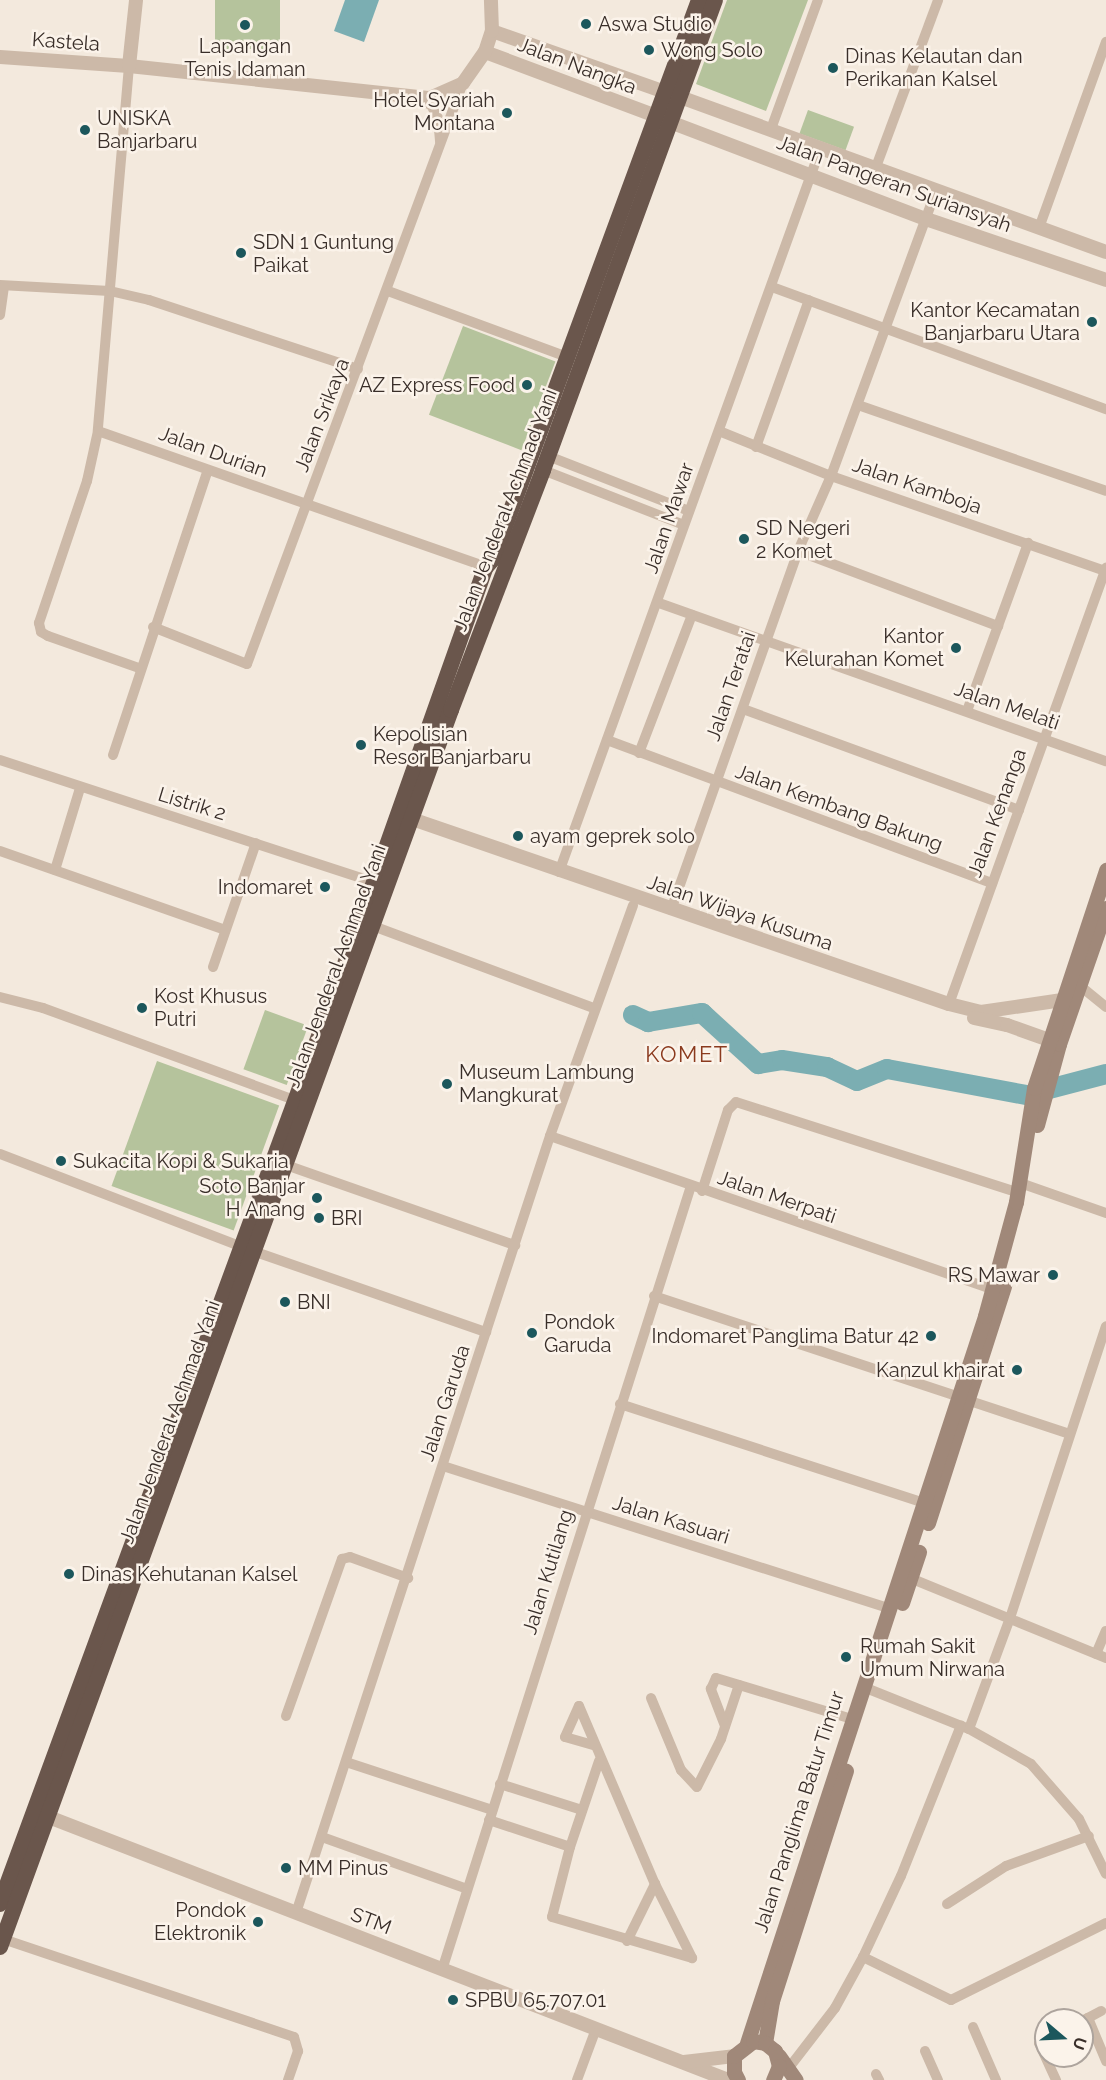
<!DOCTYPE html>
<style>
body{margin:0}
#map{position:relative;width:1106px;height:2080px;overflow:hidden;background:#f3e9dd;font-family:Raleway,sans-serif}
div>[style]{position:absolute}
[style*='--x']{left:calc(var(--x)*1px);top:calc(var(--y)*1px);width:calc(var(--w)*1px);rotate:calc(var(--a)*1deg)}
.green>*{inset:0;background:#b5c39c;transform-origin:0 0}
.water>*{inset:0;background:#7baeb2}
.river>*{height:20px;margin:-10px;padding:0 10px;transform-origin:10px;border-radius:10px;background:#7baeb2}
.minor>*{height:10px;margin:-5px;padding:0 5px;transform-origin:5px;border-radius:5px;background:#ccb9a8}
.tertiary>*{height:14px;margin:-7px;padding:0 7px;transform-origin:7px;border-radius:7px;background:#ccb9a8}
.secondary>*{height:15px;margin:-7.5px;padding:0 7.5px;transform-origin:7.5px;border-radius:7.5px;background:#a08879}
.trunk>*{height:16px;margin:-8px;padding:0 8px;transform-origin:8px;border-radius:8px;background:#6a564c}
.dots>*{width:16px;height:16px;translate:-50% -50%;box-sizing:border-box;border:3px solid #fbf3ea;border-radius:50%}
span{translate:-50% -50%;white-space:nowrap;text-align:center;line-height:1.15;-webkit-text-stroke:5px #fbf3ea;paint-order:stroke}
.poi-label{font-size:20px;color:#392e29}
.left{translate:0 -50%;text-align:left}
.right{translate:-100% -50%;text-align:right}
.street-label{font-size:20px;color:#392e29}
.quarter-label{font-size:22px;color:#8b3a1e;letter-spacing:1.5px}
.north{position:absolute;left:1034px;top:2008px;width:60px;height:60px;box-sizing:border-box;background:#fbf3ea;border:2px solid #ada49d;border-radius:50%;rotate:109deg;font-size:16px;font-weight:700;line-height:24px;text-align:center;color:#392e29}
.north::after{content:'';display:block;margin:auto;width:21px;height:27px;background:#1c575c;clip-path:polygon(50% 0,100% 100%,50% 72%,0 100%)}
</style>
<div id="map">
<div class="green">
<div style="left:215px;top:0;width:65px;height:49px"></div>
<div style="clip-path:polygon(727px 0,808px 0,766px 111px,696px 84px)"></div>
<div style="left:808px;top:110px;width:49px;height:25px;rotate:20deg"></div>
<div style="left:463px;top:326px;width:99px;height:95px;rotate:21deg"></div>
<div style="left:265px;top:1010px;width:46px;height:63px;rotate:20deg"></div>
<div style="left:157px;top:1061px;width:130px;height:133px;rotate:20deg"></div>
</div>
<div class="water">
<div style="clip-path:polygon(345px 0,379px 0,364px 42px,334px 31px)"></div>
</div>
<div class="river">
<div style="--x:633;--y:1015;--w:17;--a:25"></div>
<div style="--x:648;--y:1022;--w:55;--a:-9.5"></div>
<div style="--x:702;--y:1013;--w:76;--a:42.3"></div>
<div style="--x:758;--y:1064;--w:24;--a:-9"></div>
<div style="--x:782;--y:1060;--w:46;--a:8.8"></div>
<div style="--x:827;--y:1067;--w:33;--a:25"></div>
<div style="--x:857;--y:1081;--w:32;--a:-22"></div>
<div style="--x:887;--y:1069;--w:141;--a:10.6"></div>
<div style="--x:1049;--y:1089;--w:59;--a:-14.7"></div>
</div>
<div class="minor">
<div style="--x:129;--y:66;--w:366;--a:94.9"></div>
<div style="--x:98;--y:431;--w:51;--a:102.4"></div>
<div style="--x:87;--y:481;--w:150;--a:108.7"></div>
<div style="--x:39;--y:623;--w:9;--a:77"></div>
<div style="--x:41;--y:632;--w:8;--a:30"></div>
<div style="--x:48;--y:636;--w:96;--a:19.4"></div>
<div style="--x:418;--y:99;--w:14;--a:25"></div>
<div style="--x:431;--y:105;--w:15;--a:62"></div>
<div style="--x:438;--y:118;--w:24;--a:85"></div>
<div style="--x:771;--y:129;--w:137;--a:-70"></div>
<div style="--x:876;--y:167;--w:178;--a:-69.6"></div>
<div style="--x:1039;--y:228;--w:198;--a:-70.2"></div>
<div style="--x:0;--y:285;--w:110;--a:3.1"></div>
<div style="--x:110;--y:291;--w:40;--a:13"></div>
<div style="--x:149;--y:300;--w:220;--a:18.3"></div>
<div style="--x:772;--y:287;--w:356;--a:20.1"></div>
<div style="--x:388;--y:291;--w:191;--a:20.2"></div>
<div style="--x:0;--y:315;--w:29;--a:-82"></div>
<div style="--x:858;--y:405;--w:262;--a:19.1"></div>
<div style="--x:98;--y:431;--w:411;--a:19.3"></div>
<div style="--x:719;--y:431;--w:121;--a:21.9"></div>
<div style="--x:831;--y:476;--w:291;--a:19.1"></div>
<div style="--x:756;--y:447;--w:156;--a:-70.2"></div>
<div style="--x:548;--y:456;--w:151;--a:21.3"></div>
<div style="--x:543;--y:470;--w:151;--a:21.3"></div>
<div style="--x:798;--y:551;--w:214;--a:20.6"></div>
<div style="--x:659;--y:603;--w:474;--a:19.5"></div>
<div style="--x:153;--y:627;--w:101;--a:21.5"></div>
<div style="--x:247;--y:664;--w:620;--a:-69.61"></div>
<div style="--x:743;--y:709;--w:294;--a:20.1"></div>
<div style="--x:967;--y:711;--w:179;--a:-70"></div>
<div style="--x:607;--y:740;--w:411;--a:20.4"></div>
<div style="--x:639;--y:753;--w:148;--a:-69"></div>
<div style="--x:113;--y:755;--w:300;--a:-71.6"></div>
<div style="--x:0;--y:760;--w:393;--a:18.1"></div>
<div style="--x:0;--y:851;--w:238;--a:19.3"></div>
<div style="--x:55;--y:870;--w:86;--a:-73"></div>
<div style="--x:559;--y:872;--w:771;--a:-70.13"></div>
<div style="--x:671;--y:910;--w:381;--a:-70.5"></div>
<div style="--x:798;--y:551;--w:82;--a:-66.3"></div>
<div style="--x:831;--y:476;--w:304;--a:-69.8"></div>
<div style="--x:373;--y:926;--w:236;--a:20.4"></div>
<div style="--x:213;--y:967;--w:131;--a:-70.9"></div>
<div style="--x:1079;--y:985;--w:35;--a:39"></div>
<div style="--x:0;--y:997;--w:44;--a:14.3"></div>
<div style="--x:43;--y:1008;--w:268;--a:20.1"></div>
<div style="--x:949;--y:1004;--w:464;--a:-70.2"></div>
<div style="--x:550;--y:1136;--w:469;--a:19.1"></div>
<div style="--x:0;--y:1154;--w:257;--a:21"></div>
<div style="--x:286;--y:1165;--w:243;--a:19.3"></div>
<div style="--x:1026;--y:1185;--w:85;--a:19.3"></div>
<div style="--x:702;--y:1191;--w:85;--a:-72.2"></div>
<div style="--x:728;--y:1110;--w:11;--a:-45"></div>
<div style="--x:736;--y:1102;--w:295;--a:17.8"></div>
<div style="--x:253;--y:1251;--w:247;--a:19.2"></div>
<div style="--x:654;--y:1296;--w:321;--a:18.3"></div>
<div style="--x:970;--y:1401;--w:105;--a:18.3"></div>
<div style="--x:620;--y:1404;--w:320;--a:18"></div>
<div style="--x:443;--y:1466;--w:468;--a:17.7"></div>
<div style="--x:910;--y:1578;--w:212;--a:22.2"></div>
<div style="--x:1096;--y:1654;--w:25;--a:-67"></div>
<div style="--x:871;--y:1690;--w:105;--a:21.7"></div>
<div style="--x:969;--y:1729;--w:71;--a:29.4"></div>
<div style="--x:1031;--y:1764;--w:73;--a:48.9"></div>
<div style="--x:1079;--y:1819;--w:61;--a:63.9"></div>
<div style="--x:651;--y:1698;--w:78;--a:67.4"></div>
<div style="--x:681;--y:1770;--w:23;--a:47"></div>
<div style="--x:697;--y:1787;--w:54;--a:-63.4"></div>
<div style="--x:721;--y:1739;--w:57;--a:-71.6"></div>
<div style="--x:286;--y:1716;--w:167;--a:-70.4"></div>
<div style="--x:342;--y:1559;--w:8;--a:-14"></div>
<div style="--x:350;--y:1557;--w:62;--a:19.9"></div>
<div style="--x:725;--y:1726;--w:40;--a:-111"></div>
<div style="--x:711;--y:1689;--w:12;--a:-66"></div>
<div style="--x:716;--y:1678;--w:142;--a:16.8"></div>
<div style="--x:969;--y:1729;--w:118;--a:-69.7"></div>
<div style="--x:1010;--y:1618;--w:307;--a:-71.8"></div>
<div style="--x:593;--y:1745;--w:29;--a:-164"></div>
<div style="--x:565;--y:1737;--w:34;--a:-66"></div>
<div style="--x:579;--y:1706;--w:194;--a:66.9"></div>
<div style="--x:655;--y:1884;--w:83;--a:63.4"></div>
<div style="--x:599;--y:1761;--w:91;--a:108.6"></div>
<div style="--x:570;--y:1847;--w:72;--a:104.4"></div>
<div style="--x:552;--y:1917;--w:146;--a:16.3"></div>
<div style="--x:346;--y:1762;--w:154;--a:18.2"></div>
<div style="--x:500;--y:1784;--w:86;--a:17.6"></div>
<div style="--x:489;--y:1820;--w:85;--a:18.4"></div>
<div style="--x:322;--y:1837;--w:154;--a:19.7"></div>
<div style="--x:947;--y:1904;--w:70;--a:-32.8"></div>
<div style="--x:1006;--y:1866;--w:88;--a:-19.9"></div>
<div style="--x:296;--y:1913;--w:817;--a:-71.9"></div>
<div style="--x:550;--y:1136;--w:245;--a:-70.2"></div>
<div style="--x:3;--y:1939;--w:307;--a:18.6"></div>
<div style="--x:294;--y:2037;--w:15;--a:74"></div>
<div style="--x:298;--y:2051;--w:31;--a:109"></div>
<div style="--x:627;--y:1941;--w:64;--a:-63.8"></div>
<div style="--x:863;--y:1957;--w:98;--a:26"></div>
<div style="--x:951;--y:2000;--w:173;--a:-26.4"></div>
<div style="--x:442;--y:1970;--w:823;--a:-72.38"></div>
<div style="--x:1088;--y:2018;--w:15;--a:-28"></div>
<div style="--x:1082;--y:2021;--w:7;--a:-27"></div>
<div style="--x:1088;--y:2018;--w:47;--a:67.3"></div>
<div style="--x:973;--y:2027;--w:58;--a:66.5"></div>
<div style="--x:1046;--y:2037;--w:9;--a:139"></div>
<div style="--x:1039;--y:2043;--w:41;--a:65.3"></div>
<div style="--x:925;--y:2051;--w:32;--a:66"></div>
<div style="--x:788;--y:2069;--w:77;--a:-52.4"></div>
<div style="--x:835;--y:2008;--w:58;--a:-61.2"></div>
<div style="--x:863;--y:1957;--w:89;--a:-64.9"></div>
<div style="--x:901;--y:1876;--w:162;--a:-68.3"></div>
<div style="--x:876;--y:2074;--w:7;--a:63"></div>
<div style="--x:577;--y:2080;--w:54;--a:-69.6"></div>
</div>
<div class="tertiary">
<div style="--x:492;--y:31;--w:183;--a:19.4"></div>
<div style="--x:485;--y:52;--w:183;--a:20.5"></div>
<div style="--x:0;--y:57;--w:129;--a:4"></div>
<div style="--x:129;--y:66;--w:303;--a:6.1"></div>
<div style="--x:430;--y:98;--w:36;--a:-24"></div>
<div style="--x:463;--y:83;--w:38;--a:-55"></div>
<div style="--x:485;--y:52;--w:22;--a:-72"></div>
<div style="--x:492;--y:31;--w:31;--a:-92"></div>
<div style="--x:129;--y:66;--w:66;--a:-83.9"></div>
<div style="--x:680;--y:97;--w:453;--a:20"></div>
<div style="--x:670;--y:122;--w:274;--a:20.8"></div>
<div style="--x:926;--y:219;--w:190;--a:18.7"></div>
<div style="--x:412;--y:819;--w:568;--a:19.01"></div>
<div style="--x:949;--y:1004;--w:33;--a:14"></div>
<div style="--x:981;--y:1012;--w:82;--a:-8.4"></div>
<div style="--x:974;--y:1018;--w:34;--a:12"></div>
<div style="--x:1007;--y:1025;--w:45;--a:19.7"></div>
<div style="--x:46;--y:1816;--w:731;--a:21.16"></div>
<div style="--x:684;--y:2062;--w:50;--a:-6.8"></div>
</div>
<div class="secondary">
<div style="--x:1037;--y:1125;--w:84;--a:-74.8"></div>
<div style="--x:1059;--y:1044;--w:144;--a:-70.9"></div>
<div style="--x:928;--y:1523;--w:249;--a:-72.2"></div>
<div style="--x:902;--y:1603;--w:54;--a:-71.6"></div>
<div style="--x:747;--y:2043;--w:765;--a:-71.87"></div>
<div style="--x:985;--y:1316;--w:118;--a:-74.8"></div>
<div style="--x:1016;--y:1202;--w:115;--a:-81"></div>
<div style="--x:1034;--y:1088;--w:230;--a:-71.7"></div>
<div style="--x:765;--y:2043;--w:43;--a:-80.5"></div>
<div style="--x:772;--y:2001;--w:242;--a:-72.2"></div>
<div style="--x:779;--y:2056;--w:29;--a:55"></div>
<div style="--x:738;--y:2080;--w:9;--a:-117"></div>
<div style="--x:734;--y:2072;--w:16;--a:-90"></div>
<div style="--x:734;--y:2056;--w:24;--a:-38"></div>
<div style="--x:753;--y:2041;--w:12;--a:9"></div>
<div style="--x:765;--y:2043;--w:13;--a:39"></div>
<div style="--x:775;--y:2051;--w:16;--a:75"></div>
<div style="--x:779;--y:2066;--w:15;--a:113"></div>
</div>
<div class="trunk">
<div style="--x:0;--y:1904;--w:965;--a:-69.82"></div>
<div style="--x:333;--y:998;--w:457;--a:-70.5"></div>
<div style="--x:486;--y:567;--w:11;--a:-49"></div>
<div style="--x:493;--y:559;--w:596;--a:-69.77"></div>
<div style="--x:0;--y:1947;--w:1317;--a:-69.97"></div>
<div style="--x:451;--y:710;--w:257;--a:-69"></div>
<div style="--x:543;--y:470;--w:500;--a:-69.9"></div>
</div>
<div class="dots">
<div style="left:586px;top:24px;background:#1c575c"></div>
<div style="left:245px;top:25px;background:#1c575c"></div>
<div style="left:649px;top:50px;background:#1c575c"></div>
<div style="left:833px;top:68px;background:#1c575c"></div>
<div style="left:507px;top:113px;background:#1c575c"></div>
<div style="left:85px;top:130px;background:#1c575c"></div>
<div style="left:241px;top:253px;background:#1c575c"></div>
<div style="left:1092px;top:322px;background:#1c575c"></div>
<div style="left:527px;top:385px;background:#1c575c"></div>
<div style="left:744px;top:539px;background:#1c575c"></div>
<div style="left:956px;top:648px;background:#1c575c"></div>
<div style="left:361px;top:745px;background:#1c575c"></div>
<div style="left:518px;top:836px;background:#1c575c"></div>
<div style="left:325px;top:887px;background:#1c575c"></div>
<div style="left:142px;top:1008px;background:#1c575c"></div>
<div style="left:447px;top:1084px;background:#1c575c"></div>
<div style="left:61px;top:1161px;background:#1c575c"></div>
<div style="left:317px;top:1198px;background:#1c575c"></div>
<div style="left:319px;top:1218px;background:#1c575c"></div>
<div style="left:1053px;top:1275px;background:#1c575c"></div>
<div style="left:285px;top:1302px;background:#1c575c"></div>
<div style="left:532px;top:1333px;background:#1c575c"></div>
<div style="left:931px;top:1336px;background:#1c575c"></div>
<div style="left:1017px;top:1370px;background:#1c575c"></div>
<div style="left:69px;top:1574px;background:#1c575c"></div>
<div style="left:846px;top:1657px;background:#1c575c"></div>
<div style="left:286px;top:1868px;background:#1c575c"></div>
<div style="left:258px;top:1922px;background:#1c575c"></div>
<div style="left:453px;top:2000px;background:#1c575c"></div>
</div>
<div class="poi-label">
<span class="left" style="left:598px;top:24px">Aswa Studio</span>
<span style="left:245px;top:58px">Lapangan<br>Tenis Idaman</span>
<span class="left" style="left:661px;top:50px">Wong Solo</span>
<span class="left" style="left:845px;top:68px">Dinas Kelautan dan<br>Perikanan Kalsel</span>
<span class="right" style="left:495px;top:112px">Hotel Syariah<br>Montana</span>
<span class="left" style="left:97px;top:130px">UNISKA<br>Banjarbaru</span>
<span class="left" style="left:253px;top:254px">SDN 1 Guntung<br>Paikat</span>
<span class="right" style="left:1080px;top:322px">Kantor Kecamatan<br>Banjarbaru Utara</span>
<span class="right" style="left:515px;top:385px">AZ Express Food</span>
<span class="left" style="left:756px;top:540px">SD Negeri<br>2 Komet</span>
<span class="right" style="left:944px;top:648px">Kantor<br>Kelurahan Komet</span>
<span class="left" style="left:373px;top:746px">Kepolisian<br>Resor Banjarbaru</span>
<span class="left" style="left:530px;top:836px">ayam geprek solo</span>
<span class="right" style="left:313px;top:887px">Indomaret</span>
<span class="left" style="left:154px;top:1008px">Kost Khusus<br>Putri</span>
<span class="left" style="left:459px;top:1084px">Museum Lambung<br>Mangkurat</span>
<span class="left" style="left:73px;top:1161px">Sukacita Kopi &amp; Sukaria</span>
<span class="right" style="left:305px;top:1198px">Soto Banjar<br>H Anang</span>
<span class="left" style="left:331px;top:1218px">BRI</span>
<span class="right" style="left:1040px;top:1275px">RS Mawar</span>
<span class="left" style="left:297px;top:1302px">BNI</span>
<span class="left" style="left:544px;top:1334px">Pondok<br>Garuda</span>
<span class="right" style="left:919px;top:1336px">Indomaret Panglima Batur 42</span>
<span class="right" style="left:1005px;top:1370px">Kanzul khairat</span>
<span class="left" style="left:81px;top:1574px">Dinas Kehutanan Kalsel</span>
<span class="left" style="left:860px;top:1658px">Rumah Sakit<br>Umum Nirwana</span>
<span class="left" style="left:298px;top:1868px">MM Pinus</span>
<span class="right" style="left:246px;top:1922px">Pondok<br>Elektronik</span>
<span class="left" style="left:465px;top:2000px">SPBU 65.707.01</span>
</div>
<div class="street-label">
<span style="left:66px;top:42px;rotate:4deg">Kastela</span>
<span style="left:577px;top:66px;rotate:21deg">Jalan Nangka</span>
<span style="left:894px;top:184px;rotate:20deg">Jalan Pangeran Suriansyah</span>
<span style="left:322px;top:415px;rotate:-69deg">Jalan Srikaya</span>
<span style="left:213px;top:452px;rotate:20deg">Jalan Durian</span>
<span style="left:917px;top:486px;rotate:19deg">Jalan Kamboja</span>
<span style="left:505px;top:510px;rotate:-69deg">Jalan Jenderal Achmad Yani</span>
<span style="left:669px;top:518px;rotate:-71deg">Jalan Mawar</span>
<span style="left:731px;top:686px;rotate:-71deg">Jalan Teratai</span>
<span style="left:1007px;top:706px;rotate:19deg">Jalan Melati</span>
<span style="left:192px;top:804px;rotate:17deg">Listrik 2</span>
<span style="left:839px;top:808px;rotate:20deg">Jalan Kembang Bakung</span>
<span style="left:997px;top:813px;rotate:-70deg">Jalan Kenanga</span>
<span style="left:740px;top:913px;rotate:19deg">Jalan Wijaya Kusuma</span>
<span style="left:336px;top:966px;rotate:-70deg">Jalan Jenderal Achmad Yani</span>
<span style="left:777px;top:1197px;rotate:19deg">Jalan Merpati</span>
<span style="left:445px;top:1403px;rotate:-72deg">Jalan Garuda</span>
<span style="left:170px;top:1422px;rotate:-70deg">Jalan Jenderal Achmad Yani</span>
<span style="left:671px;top:1520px;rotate:17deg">Jalan Kasuari</span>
<span style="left:548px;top:1572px;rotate:-73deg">Jalan Kutilang</span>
<span style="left:799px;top:1812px;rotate:-72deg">Jalan Panglima Batur Timur</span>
<span style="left:371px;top:1921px;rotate:21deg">STM</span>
</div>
<div class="quarter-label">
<span style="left:687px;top:1055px">KOMET</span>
</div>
<div class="north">U</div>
</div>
